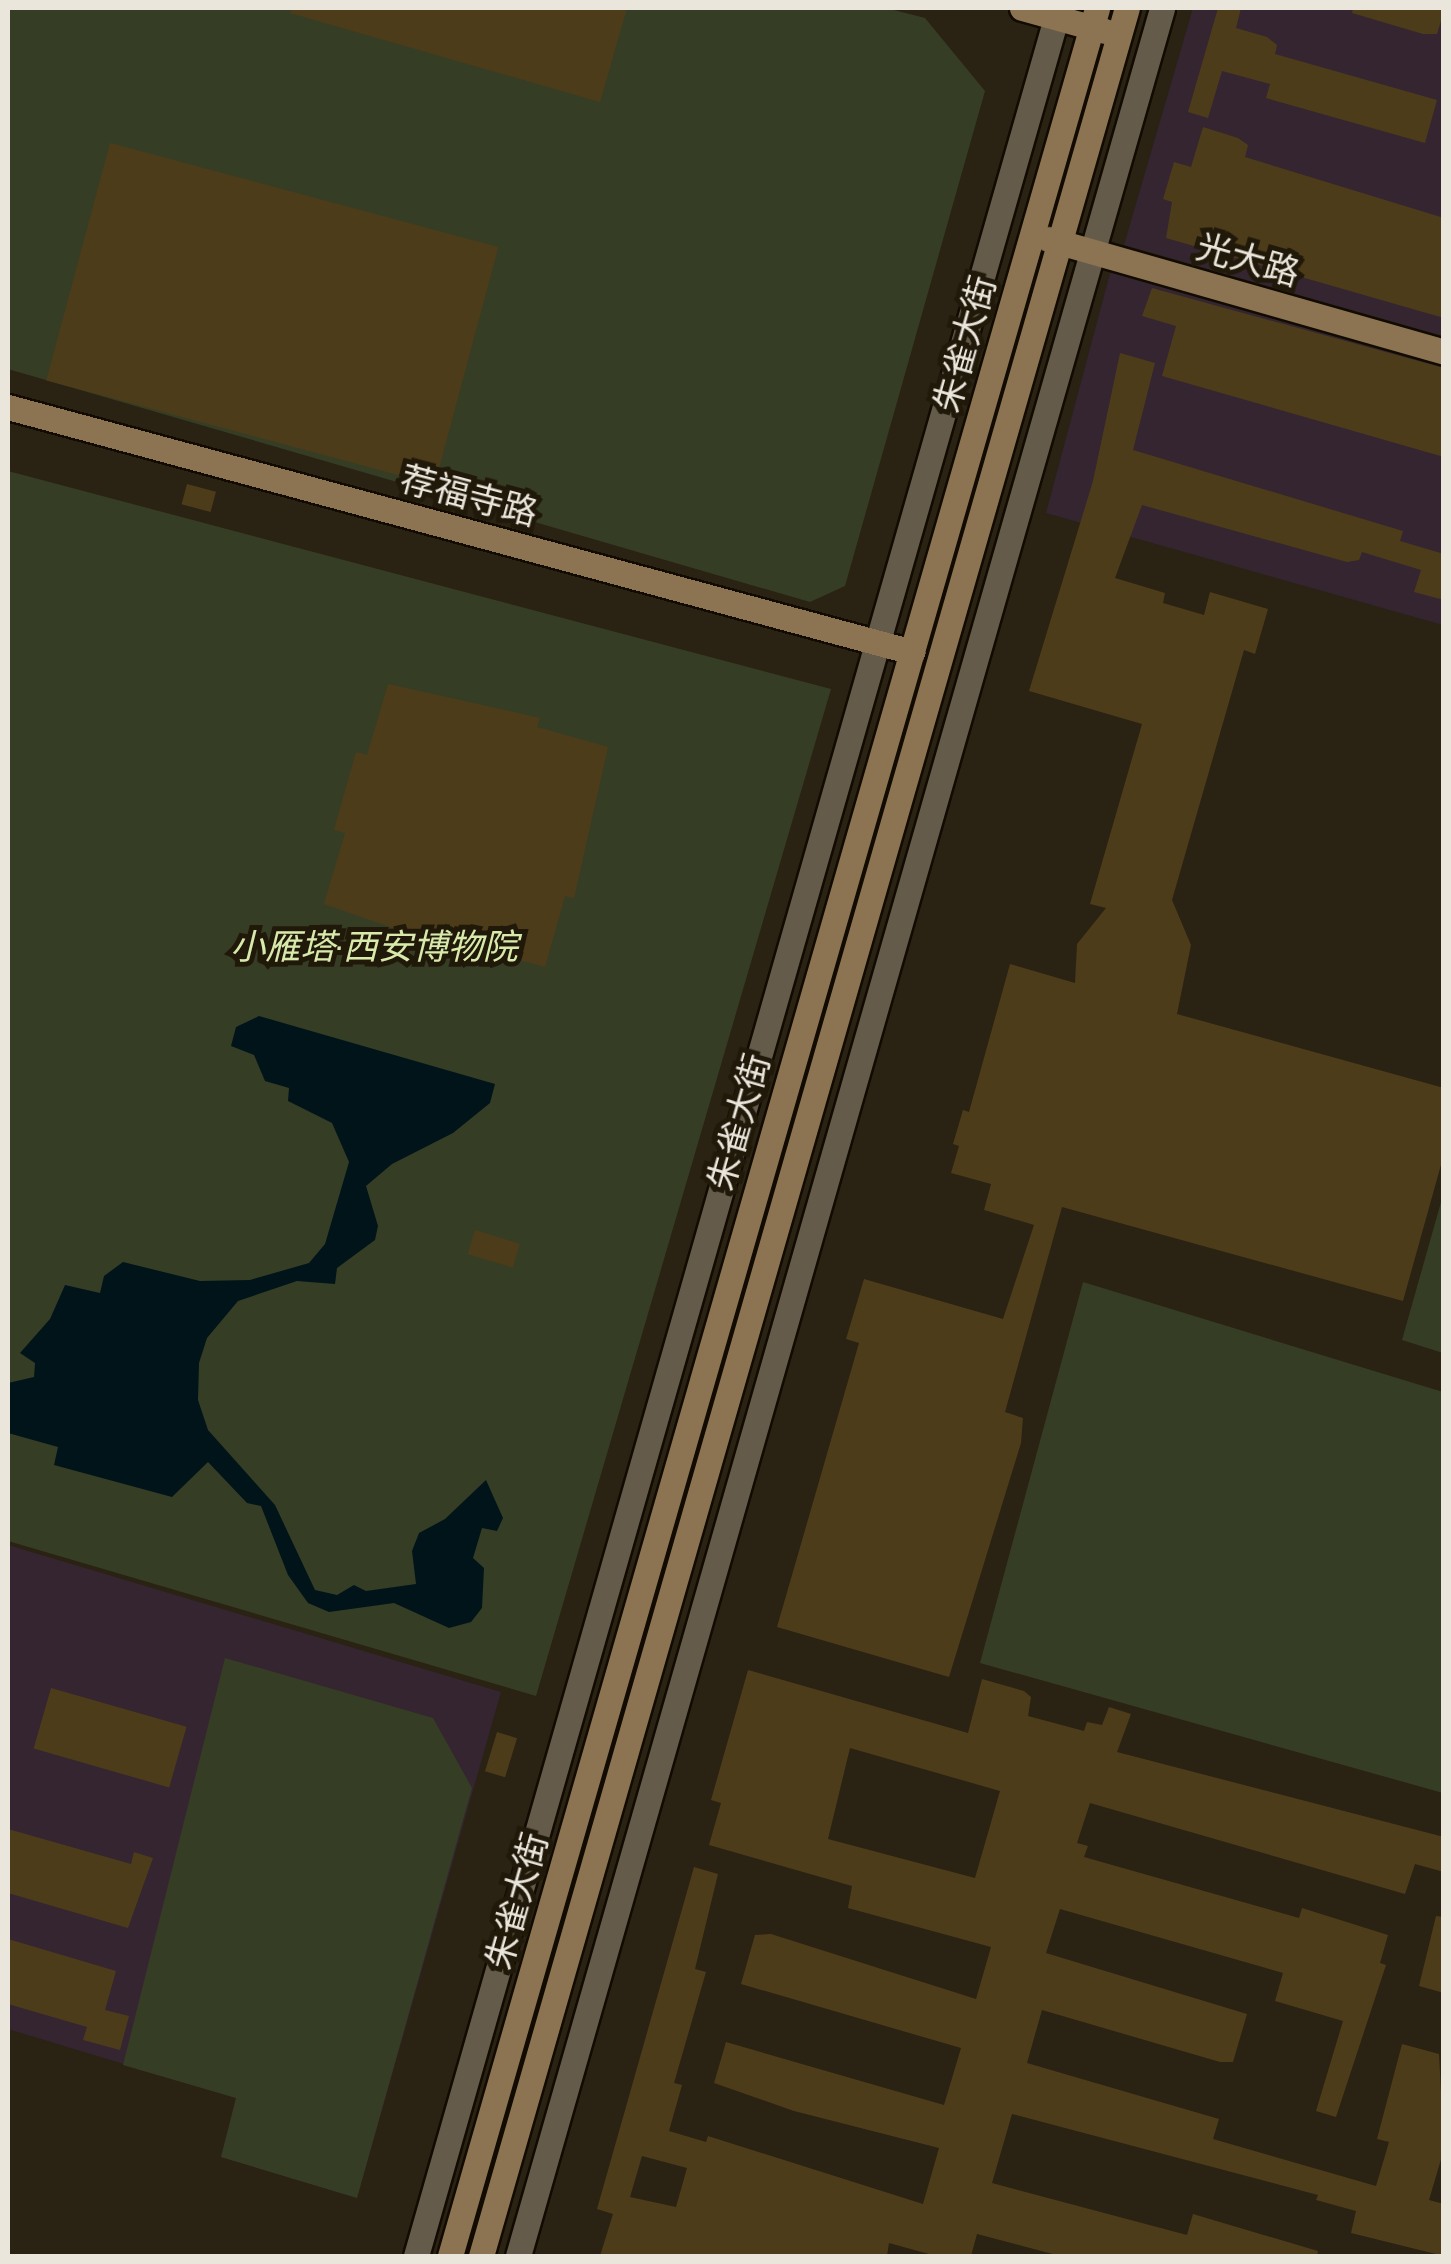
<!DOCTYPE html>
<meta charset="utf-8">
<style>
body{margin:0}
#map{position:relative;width:1451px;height:2264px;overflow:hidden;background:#2a2213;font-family:"Zilla Slab","Noto Sans SC",serif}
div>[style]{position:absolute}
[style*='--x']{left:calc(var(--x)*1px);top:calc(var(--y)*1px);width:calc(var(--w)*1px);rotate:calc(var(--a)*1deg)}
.education>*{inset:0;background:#342530}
.green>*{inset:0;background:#363d25}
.water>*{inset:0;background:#00141a}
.building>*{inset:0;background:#4d3c1a;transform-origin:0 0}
.roads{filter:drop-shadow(2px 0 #120b01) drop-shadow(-2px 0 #120b01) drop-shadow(0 2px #120b01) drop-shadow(0 -2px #120b01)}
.street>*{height:25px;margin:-12.5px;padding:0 12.5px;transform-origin:12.5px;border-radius:12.5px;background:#645b4a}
.secondary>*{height:25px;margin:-12.5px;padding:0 12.5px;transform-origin:12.5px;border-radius:12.5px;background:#8c7452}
span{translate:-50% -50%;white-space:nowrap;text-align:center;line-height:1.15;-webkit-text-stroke:10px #20190a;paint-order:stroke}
.street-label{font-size:35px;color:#ebe6dc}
.park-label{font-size:35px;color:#d8eaab;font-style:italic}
.frame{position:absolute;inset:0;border:10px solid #ebe6dc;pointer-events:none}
</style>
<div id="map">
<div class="education">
<div style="clip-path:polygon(1193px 8px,1443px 8px,1443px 336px,1124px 245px)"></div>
<div style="clip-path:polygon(1112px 266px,1443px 361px,1443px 625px,1046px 513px)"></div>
<div style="clip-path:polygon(8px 1545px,501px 1692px,357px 2198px,221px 2157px,236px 2098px,8px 2029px)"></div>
</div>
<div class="green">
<div style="clip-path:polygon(8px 8px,886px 8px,925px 18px,985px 91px,845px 586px,810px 602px,8px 369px)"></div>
<div style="clip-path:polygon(8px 471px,831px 689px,536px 1696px,8px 1541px)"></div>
<div style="clip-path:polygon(1443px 1195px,1443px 1353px,1402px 1340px)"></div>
<div style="clip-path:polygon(1083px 1282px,1443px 1392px,1443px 1793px,980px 1663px)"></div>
<div style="clip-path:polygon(225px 1658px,433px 1718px,472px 1788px,357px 2198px,221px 2157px,236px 2098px,123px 2065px)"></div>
</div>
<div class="water">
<div style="clip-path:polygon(259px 1016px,495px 1084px,490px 1103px,453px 1133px,392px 1164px,366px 1186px,378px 1226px,375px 1240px,337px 1268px,335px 1284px,297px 1281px,238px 1301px,207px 1338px,199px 1363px,198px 1400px,208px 1430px,275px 1505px,315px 1590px,337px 1595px,354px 1585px,366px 1591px,416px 1584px,412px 1551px,419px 1533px,445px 1519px,486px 1480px,503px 1518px,497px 1531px,482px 1528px,473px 1558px,484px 1568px,482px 1608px,471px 1622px,449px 1628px,394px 1603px,329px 1612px,308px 1603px,288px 1575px,261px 1506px,247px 1503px,208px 1462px,172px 1497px,54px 1465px,58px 1447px,8px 1433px,8px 1383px,34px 1377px,35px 1363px,20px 1353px,50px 1319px,65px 1285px,100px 1293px,104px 1276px,123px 1262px,200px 1281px,250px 1280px,309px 1263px,325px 1244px,349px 1162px,332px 1123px,288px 1101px,289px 1088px,265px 1081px,254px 1055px,231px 1046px,236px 1027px)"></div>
</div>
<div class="building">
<div style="clip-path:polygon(291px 8px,627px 8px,600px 102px,290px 13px)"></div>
<div style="clip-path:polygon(1218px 8px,1241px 8px,1236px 28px,1267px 37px,1277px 45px,1275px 54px,1437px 100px,1425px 143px,1266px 98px,1270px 84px,1222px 71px,1208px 118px,1188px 112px)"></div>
<div style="clip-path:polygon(1353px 8px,1444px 8px,1444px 11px,1437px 34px,1423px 34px,1352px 13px)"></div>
<div style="clip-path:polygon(1203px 127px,1238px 138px,1248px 145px,1245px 157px,1444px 218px,1444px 318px,1166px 238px,1172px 202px,1163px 199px,1174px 162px,1191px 167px)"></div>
<div style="left:110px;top:143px;width:402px;height:246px;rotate:15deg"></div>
<div style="clip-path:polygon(1152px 288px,1444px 368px,1444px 457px,1162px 376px,1176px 326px,1142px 316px)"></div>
<div style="clip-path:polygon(1120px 353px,1155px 363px,1133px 450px,1403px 531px,1400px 541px,1444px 554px,1444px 600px,1414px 592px,1421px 570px,1362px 552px,1359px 560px,1347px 562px,1142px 505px,1115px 578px,1165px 593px,1163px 603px,1204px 615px,1210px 592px,1268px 609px,1255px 654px,1244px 650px,1172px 900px,1191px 945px,1177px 1014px,1444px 1088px,1444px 1154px,1403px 1301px,1062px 1207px,1005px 1412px,1023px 1418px,1021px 1443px,949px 1677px,777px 1627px,859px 1343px,846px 1339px,864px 1279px,1003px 1319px,1034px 1225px,984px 1210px,991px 1184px,951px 1173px,959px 1146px,953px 1144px,963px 1110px,969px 1112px,1010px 964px,1075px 983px,1077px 944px,1106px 908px,1090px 904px,1142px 724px,1029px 691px,1093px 481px)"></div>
<div style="left:187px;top:484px;width:30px;height:21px;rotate:15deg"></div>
<div style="clip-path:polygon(388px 684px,540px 718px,537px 727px,608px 747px,574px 898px,565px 896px,545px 967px,473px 947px,471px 955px,324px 904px,345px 833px,334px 830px,356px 752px,367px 755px)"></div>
<div style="left:475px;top:1230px;width:47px;height:25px;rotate:17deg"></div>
<div style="clip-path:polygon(evenodd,748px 1670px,968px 1733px,982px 1679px,1024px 1691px,1031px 1697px,1028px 1716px,1084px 1731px,1087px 1722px,1102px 1725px,1109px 1707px,1131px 1714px,1117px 1752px,1444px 1837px,1444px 1872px,1415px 1864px,1405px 1894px,1090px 1803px,1077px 1843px,1088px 1846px,1084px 1857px,1299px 1918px,1302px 1908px,1388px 1935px,1380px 1963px,1386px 1965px,1336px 2117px,1316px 2111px,1343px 2021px,1275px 2001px,1283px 1973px,1060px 1909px,1046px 1953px,1247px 2014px,1233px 2062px,1220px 2062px,1042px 2010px,1027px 2063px,1219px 2119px,1213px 2139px,1376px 2186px,1389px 2142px,1377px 2139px,1402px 2044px,1439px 2054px,1444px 2149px,1429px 2200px,1444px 2204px,1444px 2256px,1351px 2233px,1356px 2211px,1316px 2200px,1318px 2195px,1012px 2114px,992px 2183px,1187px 2235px,1193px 2214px,1318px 2251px,1317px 2256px,1060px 2256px,977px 2234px,971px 2256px,936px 2256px,889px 2243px,887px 2256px,600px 2256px,613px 2214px,597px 2209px,694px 1867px,718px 1874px,695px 1969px,706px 1972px,674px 2083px,682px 2085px,669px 2131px,706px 2142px,708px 2136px,923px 2204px,939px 2148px,794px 2111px,714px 2083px,726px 2042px,944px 2105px,961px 2048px,741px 1984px,755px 1935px,771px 1934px,976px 1999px,991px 1947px,848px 1908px,852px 1886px,709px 1845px,721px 1803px,711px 1800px,748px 1670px,850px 1748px,1000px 1791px,975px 1878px,828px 1839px,850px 1748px,748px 1670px,642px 2156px,687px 2168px,676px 2207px,630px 2197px,642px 2156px)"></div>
<div style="left:51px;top:1688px;width:141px;height:63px;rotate:16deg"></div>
<div style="left:497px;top:1732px;width:21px;height:41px;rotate:17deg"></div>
<div style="clip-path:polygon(8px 1829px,131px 1864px,134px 1852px,153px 1858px,128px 1928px,8px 1893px)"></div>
<div style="clip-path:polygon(1436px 1916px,1444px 1917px,1444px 1993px,1419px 1986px)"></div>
<div style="clip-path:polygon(8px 1939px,116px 1971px,105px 2010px,129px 2016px,120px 2050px,83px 2040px,87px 2027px,8px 2004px)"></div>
</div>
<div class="roads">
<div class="street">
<div style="--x:416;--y:2256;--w:2338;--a:-74.04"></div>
<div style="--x:518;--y:2256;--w:2338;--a:-74.01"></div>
</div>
<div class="secondary">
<div style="--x:1022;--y:8;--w:86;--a:15.5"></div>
<div style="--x:1048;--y:239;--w:412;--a:15.9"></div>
<div style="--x:8;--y:407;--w:937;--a:15.16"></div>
<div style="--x:450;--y:2256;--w:2339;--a:-73.94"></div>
<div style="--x:481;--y:2256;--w:2339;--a:-73.97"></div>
</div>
</div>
<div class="street-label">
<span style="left:1248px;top:260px;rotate:16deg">光大路</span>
<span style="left:965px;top:344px;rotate:-74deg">朱雀大街</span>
<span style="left:469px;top:496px;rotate:15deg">荐福寺路</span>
<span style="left:739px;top:1122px;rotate:-74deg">朱雀大街</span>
<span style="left:517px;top:1901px;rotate:-74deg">朱雀大街</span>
</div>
<div class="park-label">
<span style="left:374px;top:947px">小雁塔·西安博物院</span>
</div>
<div class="frame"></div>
</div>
